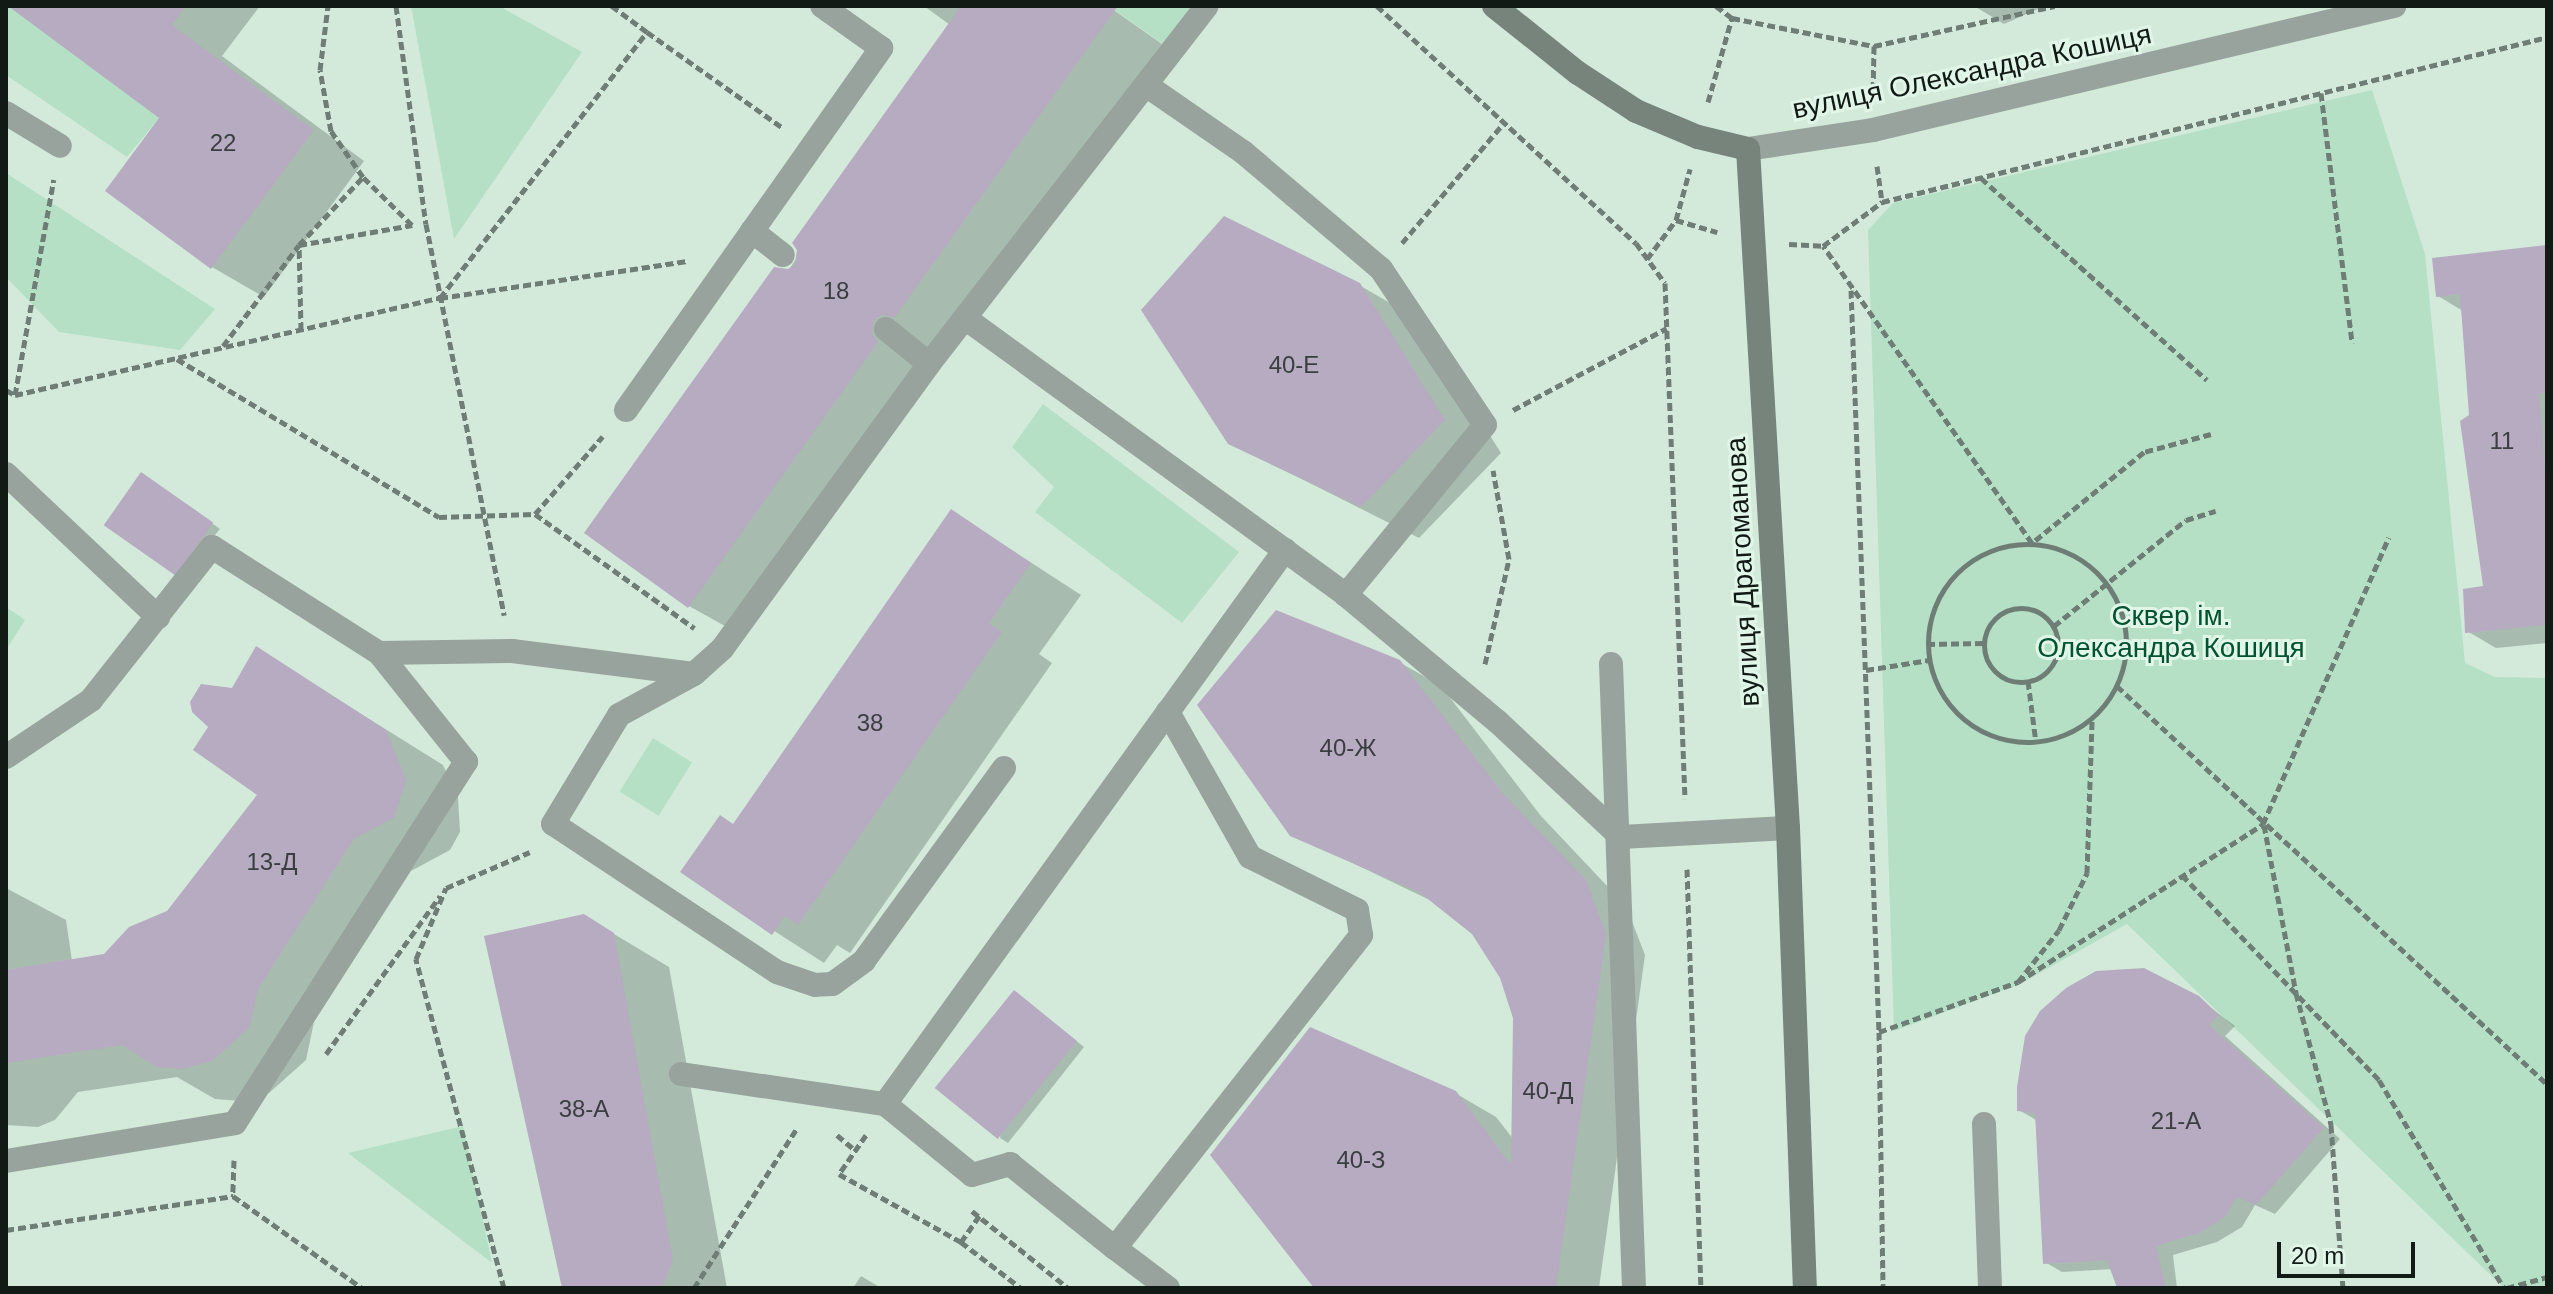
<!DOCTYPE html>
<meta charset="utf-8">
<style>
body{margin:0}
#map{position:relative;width:2553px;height:1294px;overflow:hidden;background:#d3eadb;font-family:Arial,sans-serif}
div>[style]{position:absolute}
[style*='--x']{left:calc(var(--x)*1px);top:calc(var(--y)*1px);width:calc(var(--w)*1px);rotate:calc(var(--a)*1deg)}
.green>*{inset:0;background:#b5e0c5;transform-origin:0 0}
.shadow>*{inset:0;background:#0003}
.building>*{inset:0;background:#b6abc0;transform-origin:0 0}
.path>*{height:5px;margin-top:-2.5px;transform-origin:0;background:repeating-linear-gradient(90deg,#6f7e75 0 8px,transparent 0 12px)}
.path>.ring{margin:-2.5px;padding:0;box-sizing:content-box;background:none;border:5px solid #6f7e75;border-radius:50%}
.lane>*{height:24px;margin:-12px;padding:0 12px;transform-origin:12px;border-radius:12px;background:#99a39d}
.street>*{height:24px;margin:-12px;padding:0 12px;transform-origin:12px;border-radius:12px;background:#99a39d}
.secondary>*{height:24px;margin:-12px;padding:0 12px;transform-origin:12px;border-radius:12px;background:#76847b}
span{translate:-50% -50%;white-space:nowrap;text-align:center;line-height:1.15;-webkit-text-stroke:6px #e0f7e8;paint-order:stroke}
.number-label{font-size:24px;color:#3a3e40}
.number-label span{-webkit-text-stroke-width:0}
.street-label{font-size:28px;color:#111a15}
.park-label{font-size:28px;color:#02512f}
.frame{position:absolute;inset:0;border:8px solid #111a15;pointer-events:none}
.scale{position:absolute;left:2277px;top:1242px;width:138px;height:36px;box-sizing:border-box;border:4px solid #111a15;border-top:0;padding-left:10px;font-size:24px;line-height:28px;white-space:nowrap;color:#111a15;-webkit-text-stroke:6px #e0f7e8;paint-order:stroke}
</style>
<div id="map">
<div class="green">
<div style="clip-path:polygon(6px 6px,38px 6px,159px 118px,127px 157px,6px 75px)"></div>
<div style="clip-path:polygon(411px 6px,499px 6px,582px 52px,454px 239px)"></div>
<div style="clip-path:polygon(1109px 6px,1207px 6px,1173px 51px)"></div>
<div style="clip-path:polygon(2372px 90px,2425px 254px,2465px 663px,2495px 677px,2547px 678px,2547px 1288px,2504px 1288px,2127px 924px,2018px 985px,1894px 1031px,1868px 230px,1893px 203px)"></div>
<div style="clip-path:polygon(6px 173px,215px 309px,180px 350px,59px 332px,6px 277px)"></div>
<div style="clip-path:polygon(1043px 404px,1239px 552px,1182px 623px,1035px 512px,1054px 487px,1012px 447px)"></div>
<div style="clip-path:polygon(6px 607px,25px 620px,6px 650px)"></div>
<div style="left:653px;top:738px;width:46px;height:63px;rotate:32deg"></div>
<div style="clip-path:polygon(463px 1126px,492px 1263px,348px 1153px)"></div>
</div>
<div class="shadow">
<div style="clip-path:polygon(41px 6px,260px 6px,222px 56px,364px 161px,264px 297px,212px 267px,108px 190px,162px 118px)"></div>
<div style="clip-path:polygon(924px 6px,1108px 6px,1162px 44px,741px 635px,689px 606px,788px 271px,950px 25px)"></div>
<div style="clip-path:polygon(1974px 6px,2045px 6px,2004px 24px)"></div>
<div style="clip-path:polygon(2547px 247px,2547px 643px,2496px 648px,2467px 631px,2485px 588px,2463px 311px,2438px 296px)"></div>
<div style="clip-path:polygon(1359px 285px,1416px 318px,1501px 453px,1419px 538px,1230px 443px)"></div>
<div style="clip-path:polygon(150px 479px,220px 529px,181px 576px,106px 525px)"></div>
<div style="clip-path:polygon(952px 511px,1081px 595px,1039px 654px,1052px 663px,850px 953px,837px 945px,824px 963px,683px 872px,734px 825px)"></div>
<div style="clip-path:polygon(257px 649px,443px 765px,458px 797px,460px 832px,450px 850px,411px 871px,314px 1022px,306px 1060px,269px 1093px,240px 1101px,215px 1099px,177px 1077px,78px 1092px,55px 1120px,38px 1127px,6px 1125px,6px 888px,66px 920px,72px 961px,105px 956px,169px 913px,260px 794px,233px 690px)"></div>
<div style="clip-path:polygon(1399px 662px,1441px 686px,1541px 816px,1626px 906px,1645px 955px,1599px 1288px,1317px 1288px,1455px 1093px,1496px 1117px,1514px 1140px,1515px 1017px,1502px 977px,1473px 933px,1436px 903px,1292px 834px)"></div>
<div style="clip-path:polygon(584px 916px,669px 967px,727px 1288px,564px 1288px)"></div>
<div style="clip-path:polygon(1023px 998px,1084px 1047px,1008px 1143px,1000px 1138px)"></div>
<div style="clip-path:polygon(2198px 998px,2235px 1026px,2225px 1036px,2340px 1139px,2275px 1214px,2255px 1205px,2242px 1227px,2217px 1242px,2173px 1255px,2177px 1288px,2119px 1288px,2113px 1269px,2062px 1272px,2045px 1262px,2036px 1120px,2019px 1110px)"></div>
<div style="clip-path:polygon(861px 1276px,881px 1288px,853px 1288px)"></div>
</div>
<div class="building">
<div style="clip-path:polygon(8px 6px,186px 6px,172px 25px,314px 130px,211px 269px,105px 191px,159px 118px)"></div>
<div style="clip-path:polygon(961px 6px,1118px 6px,895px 317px,881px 315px,874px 320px,872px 334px,878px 342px,688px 608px,584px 533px,774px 267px,788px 269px,795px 264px,797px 250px,792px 243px)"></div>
<div style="clip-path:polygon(1224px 216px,1360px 283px,1445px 420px,1361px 507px,1228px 444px,1141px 310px)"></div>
<div style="clip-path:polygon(2547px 245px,2547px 393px,2539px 393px,2547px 499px,2547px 625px,2465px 633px,2463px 589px,2483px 586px,2460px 421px,2469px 415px,2460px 294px,2436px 297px,2432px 258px)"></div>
<div style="left:141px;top:472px;width:88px;height:65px;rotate:35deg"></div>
<div style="clip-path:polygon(951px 509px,1031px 563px,989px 623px,1002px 632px,798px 925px,785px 916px,772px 935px,680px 872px,720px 815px,733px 824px)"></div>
<div style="clip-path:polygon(1276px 610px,1400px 660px,1501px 791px,1586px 880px,1606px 934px,1556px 1288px,1314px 1288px,1210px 1155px,1310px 1027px,1456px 1091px,1511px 1165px,1513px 1018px,1500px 978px,1472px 934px,1419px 892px,1290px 836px,1197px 705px)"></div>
<div style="clip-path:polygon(256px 646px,386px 730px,406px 780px,394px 818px,354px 839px,258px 989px,250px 1027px,212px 1061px,182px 1069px,156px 1067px,123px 1045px,6px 1063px,6px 970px,104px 954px,129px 927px,167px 911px,257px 795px,193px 750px,208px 727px,192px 712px,190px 702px,201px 684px,232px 688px)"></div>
<div style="clip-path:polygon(584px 914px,614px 933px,673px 1260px,662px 1288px,562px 1288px,484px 936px)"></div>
<div style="clip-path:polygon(2144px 968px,2199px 996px,2219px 1015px,2209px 1025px,2324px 1128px,2256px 1205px,2237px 1197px,2224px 1218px,2199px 1233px,2156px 1246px,2166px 1288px,2117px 1288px,2107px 1260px,2043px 1264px,2035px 1113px,2017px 1111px,2017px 1087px,2025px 1036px,2040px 1011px,2066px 988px,2096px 971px)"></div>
<div style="left:1014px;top:990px;width:81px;height:126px;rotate:39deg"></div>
</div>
<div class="path">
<div style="--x:396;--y:6;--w:220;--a:82.2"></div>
<div style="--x:426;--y:224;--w:399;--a:78.7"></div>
<div style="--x:1377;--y:6;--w:351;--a:42.5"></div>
<div style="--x:1636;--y:243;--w:49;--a:54.1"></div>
<div style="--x:1665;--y:283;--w:516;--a:87.78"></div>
<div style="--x:1716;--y:6;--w:20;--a:37"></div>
<div style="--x:1732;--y:18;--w:145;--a:11.2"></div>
<div style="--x:1874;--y:46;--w:50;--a:91.1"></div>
<div style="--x:647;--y:32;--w:166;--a:35.2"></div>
<div style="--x:1874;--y:46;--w:185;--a:-12.5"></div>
<div style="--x:2321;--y:93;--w:252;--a:82.9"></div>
<div style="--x:1708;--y:102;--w:87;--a:-74.1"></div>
<div style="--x:1877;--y:166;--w:36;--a:82"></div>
<div style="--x:1981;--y:178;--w:303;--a:41.8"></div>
<div style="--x:1676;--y:220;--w:43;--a:16.3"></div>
<div style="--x:1402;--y:243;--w:156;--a:-49.7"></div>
<div style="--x:1789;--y:244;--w:34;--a:3"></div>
<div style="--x:1647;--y:259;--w:49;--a:-53.4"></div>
<div style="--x:1676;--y:220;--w:53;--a:-74.6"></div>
<div style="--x:1851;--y:290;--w:743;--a:87.84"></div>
<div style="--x:1879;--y:1032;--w:256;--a:89.1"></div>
<div style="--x:440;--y:298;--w:337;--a:-52.1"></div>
<div style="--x:647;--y:32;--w:44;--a:-143.4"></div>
<div style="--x:301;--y:330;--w:85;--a:-91.3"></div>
<div style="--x:299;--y:245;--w:115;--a:-10"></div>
<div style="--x:412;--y:225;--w:69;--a:-135.6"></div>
<div style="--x:363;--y:177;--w:56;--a:-124.8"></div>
<div style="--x:331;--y:131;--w:62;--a:-100.2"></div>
<div style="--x:320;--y:70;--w:64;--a:-82.9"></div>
<div style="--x:223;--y:346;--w:126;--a:-53"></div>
<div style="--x:299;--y:245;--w:93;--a:-46.7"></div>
<div style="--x:177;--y:359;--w:306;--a:31.1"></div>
<div style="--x:439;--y:517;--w:96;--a:-1.8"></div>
<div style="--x:535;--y:514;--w:196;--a:35.6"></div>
<div style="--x:6;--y:390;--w:10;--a:29"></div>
<div style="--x:15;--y:395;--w:436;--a:-12.9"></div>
<div style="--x:440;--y:298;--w:250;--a:-8.5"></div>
<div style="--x:15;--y:395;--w:219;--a:-79.8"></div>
<div style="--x:1513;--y:410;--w:174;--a:-28"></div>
<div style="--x:2211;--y:434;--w:69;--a:165"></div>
<div style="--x:2144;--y:452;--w:144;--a:140.9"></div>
<div style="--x:2032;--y:543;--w:363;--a:-125.1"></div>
<div style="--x:1823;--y:246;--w:74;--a:-36.7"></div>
<div style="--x:1882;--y:202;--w:685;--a:-13.93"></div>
<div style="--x:535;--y:514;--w:103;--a:-48.9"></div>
<div class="ring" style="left:1928px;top:544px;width:193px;height:193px"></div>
<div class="ring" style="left:1984px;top:608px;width:69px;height:69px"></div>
<div style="--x:2054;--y:626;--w:169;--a:-38.8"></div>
<div style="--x:2186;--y:520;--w:31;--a:-17"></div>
<div style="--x:1927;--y:644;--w:57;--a:-1"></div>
<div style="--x:1485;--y:664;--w:108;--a:-77.1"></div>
<div style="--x:1509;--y:559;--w:90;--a:-100.2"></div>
<div style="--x:1866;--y:670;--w:64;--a:-9"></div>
<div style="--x:2028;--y:681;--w:63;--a:82.6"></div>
<div style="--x:2117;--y:686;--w:586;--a:42.79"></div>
<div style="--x:2264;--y:825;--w:171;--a:79.2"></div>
<div style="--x:2296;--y:993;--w:137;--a:75.1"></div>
<div style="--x:2331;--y:1125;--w:163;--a:85.8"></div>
<div style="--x:1687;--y:869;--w:419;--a:88.1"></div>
<div style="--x:2182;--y:875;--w:284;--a:46.1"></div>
<div style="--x:2379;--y:1080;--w:243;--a:59"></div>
<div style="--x:2018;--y:982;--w:292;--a:-32.8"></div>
<div style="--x:2263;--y:824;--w:313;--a:-66.3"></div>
<div style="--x:1879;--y:1032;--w:148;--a:-19.8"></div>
<div style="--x:2018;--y:982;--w:66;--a:-51.7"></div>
<div style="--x:2059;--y:930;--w:64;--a:-63.8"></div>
<div style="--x:2087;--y:873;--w:153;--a:-88.1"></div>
<div style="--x:326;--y:1054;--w:195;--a:-54.2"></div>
<div style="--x:837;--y:1135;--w:23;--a:40"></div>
<div style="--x:866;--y:1135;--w:47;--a:124.7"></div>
<div style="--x:839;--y:1174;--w:140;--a:29.1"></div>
<div style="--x:961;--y:1242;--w:76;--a:37.5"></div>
<div style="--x:234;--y:1160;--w:36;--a:92"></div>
<div style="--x:233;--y:1196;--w:158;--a:35.5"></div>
<div style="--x:972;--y:1211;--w:123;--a:38.7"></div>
<div style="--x:6;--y:1230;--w:230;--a:-8.5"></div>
<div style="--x:961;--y:1242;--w:32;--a:-55"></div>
<div style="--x:504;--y:1288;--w:341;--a:-105"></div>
<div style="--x:416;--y:959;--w:77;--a:-67.1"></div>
<div style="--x:446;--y:888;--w:91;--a:-23.2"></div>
<div style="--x:694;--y:1288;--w:190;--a:-57.2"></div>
<div style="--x:2507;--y:1288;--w:41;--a:-15.4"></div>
</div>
<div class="lane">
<div style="--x:1146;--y:85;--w:118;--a:34.6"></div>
<div style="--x:1243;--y:152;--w:181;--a:40.3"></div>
<div style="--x:1381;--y:269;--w:187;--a:56.3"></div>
<div style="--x:1485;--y:425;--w:220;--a:129.3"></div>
<div style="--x:6;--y:113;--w:63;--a:31.4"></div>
<div style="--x:752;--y:231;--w:39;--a:38"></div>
<div style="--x:965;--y:318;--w:471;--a:36"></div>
<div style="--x:1346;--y:595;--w:198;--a:39.9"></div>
<div style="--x:1498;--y:722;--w:168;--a:43.1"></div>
<div style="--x:1621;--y:837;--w:167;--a:-3.1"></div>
<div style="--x:886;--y:329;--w:55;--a:39.1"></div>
<div style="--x:626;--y:410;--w:443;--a:-54.8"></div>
<div style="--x:881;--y:48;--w:72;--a:-144.6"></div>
<div style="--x:6;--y:474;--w:209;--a:43.3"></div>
<div style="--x:1611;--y:664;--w:624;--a:87.89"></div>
<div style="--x:6;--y:757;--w:102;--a:-33.8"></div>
<div style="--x:91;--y:700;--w:195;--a:-51.7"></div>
<div style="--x:212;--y:547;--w:198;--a:32.4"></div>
<div style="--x:379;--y:653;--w:133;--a:-0.9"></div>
<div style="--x:512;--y:651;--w:183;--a:7.2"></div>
<div style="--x:1004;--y:768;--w:238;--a:126"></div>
<div style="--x:864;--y:961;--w:39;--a:144"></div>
<div style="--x:832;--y:984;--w:17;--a:177"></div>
<div style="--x:815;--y:985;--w:40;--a:-161.1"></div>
<div style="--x:777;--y:972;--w:268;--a:-146.5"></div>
<div style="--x:553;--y:824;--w:127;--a:-58.8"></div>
<div style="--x:619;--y:715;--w:85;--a:-28.7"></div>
<div style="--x:694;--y:674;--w:38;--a:-42"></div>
<div style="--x:722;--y:649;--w:352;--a:-54"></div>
<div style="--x:929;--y:364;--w:453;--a:-52.2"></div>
<div style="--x:681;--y:1074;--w:206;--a:8.4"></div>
<div style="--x:885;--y:1104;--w:112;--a:39.2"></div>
<div style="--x:972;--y:1175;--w:40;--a:-16"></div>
<div style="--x:1010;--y:1164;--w:134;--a:38.7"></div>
<div style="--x:885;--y:1104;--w:483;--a:-54.2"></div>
<div style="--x:1984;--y:1124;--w:164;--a:87.9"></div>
<div style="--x:6;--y:1161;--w:232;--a:-9.4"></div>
<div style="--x:235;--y:1123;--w:429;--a:-57.4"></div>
<div style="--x:466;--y:762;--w:139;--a:-128.6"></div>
<div style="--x:1168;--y:1288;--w:66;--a:-143"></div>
<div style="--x:1115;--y:1248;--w:398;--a:-51.8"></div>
<div style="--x:1361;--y:935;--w:25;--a:-99"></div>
<div style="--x:1357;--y:910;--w:119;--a:-153.6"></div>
<div style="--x:1250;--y:857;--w:167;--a:-119.5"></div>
<div style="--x:1168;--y:712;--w:200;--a:-54.2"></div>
</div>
<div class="street">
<div style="--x:1748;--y:149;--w:126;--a:-8.6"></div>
<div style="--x:1873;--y:130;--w:536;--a:-13.39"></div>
</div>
<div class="secondary">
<div style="--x:1494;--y:6;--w:107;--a:38.6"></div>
<div style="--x:1578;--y:73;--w:69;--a:33.2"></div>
<div style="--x:1636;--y:111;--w:67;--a:22.8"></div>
<div style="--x:1698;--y:137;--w:51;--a:13.5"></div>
<div style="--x:1748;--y:149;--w:680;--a:86.63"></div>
<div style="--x:1788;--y:828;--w:460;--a:87.9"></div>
</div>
<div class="number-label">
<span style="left:223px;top:143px">22</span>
<span style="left:836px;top:291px">18</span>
<span style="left:1294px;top:365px">40-Е</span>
<span style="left:2502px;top:441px">11</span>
<span style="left:870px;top:723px">38</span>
<span style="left:1348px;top:748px">40-Ж</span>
<span style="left:272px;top:862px">13-Д</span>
<span style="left:1548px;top:1091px">40-Д</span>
<span style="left:584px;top:1109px">38-А</span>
<span style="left:2176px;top:1121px">21-А</span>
<span style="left:1361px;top:1160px">40-З</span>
</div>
<div class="street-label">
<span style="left:1972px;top:72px;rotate:-12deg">вулиця Олександра Кошиця</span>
<span style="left:1743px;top:572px;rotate:-93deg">вулиця Драгоманова</span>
</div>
<div class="park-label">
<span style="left:2171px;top:632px">Сквер ім.<br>Олександра Кошиця</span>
</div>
<div class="frame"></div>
<div class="scale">20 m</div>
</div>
